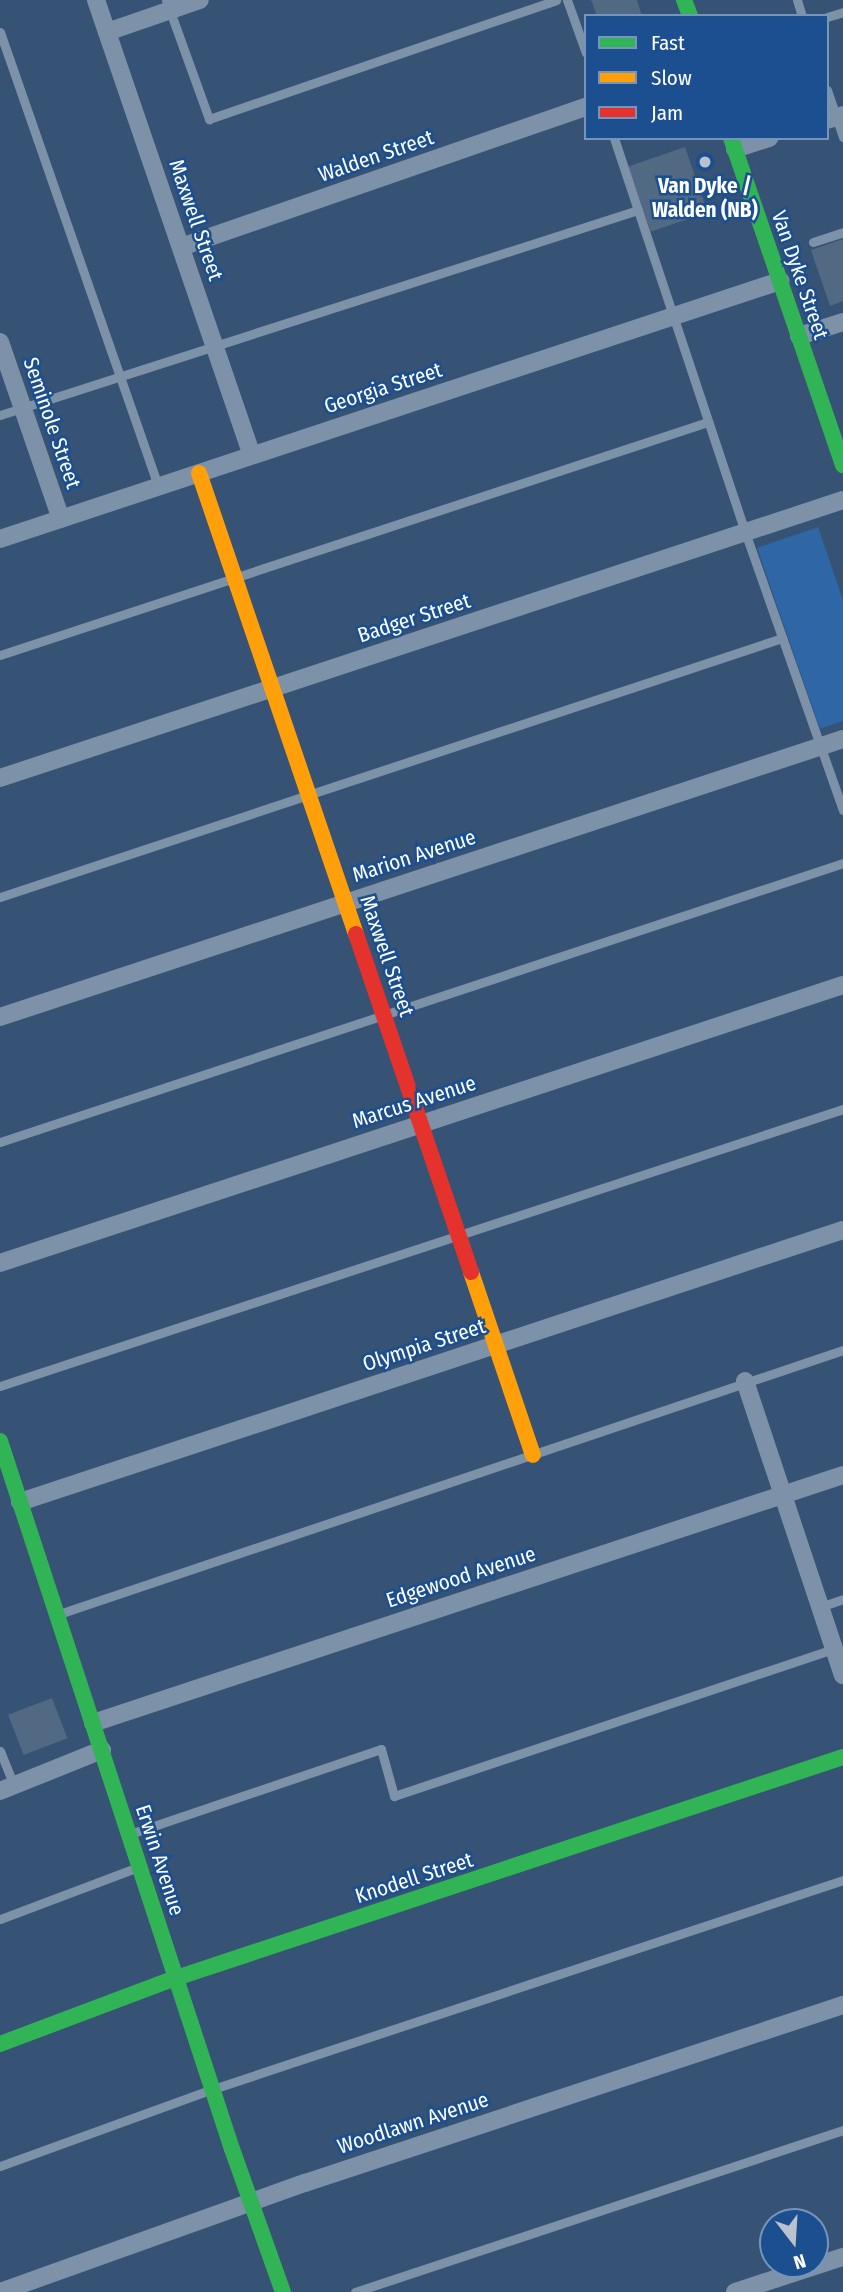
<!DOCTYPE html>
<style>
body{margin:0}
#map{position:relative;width:843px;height:2292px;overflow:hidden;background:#365274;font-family:"Fira Sans Condensed",sans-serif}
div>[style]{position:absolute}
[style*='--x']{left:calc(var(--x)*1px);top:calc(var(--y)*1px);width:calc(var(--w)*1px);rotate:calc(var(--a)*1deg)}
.green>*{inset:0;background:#2f66a5}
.building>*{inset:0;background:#526984;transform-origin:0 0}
.lane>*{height:9px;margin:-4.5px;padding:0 4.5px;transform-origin:4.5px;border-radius:4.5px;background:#7d92a8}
.street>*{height:18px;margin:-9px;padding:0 9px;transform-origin:9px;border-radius:9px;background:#7d92a8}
.fast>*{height:16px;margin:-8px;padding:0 8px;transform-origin:8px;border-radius:8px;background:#30b455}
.slow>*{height:16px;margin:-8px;padding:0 8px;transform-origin:8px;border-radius:8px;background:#ff9f0a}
.jam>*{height:16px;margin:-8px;padding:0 8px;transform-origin:8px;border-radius:8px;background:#e5322d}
.dots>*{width:19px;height:19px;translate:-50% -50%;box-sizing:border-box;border:4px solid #1b4f8f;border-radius:50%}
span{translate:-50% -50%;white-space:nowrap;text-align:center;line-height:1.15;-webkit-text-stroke:5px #1b4f8f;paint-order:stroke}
.street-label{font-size:21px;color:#fff}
.poi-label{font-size:21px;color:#fff;font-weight:700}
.legend{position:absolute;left:584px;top:14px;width:245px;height:126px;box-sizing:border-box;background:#1b4f8f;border:2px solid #7695bc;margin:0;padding:9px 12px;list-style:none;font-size:21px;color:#fff}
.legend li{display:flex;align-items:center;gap:14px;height:35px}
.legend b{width:35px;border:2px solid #7695bc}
.north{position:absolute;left:759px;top:2208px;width:70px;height:70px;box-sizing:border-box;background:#1b4f8f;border:2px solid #7695bc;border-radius:50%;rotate:163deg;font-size:19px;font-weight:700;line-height:28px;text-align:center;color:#fff}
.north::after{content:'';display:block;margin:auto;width:24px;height:32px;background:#b9c2ce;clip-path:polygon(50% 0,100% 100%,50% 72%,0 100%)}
</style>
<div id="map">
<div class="green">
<div style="clip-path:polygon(818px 527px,843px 600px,843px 721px,820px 729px,757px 548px)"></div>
</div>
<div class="building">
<div style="clip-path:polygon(591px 0,637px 0,642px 16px,597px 16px)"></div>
<div style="left:685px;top:147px;width:69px;height:60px;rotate:71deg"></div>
<div style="clip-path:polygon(843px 239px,843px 301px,830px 306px,811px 250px)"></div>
<div style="left:52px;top:1698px;width:43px;height:47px;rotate:69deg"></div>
</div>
<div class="lane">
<div style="--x:166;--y:0;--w:127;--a:70.1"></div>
<div style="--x:209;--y:119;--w:367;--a:-18.9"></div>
<div style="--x:567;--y:0;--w:56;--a:70.3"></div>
<div style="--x:797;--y:0;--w:17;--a:73"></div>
<div style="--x:827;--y:17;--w:17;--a:-17"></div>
<div style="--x:0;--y:32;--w:481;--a:70.8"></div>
<div style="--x:827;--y:90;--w:50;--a:71.2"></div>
<div style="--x:614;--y:138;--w:415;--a:71.6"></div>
<div style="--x:745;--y:532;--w:295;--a:70.6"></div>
<div style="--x:813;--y:242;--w:32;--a:-18"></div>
<div style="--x:0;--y:415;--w:670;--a:-17.81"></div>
<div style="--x:0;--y:655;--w:745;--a:-18.22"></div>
<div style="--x:0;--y:897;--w:824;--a:-18.32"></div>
<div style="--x:0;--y:1142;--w:888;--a:-18.31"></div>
<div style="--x:0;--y:1386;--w:887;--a:-18.19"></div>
<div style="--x:820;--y:1607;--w:24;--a:-19"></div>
<div style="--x:59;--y:1614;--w:827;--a:-18.61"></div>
<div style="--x:0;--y:1751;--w:37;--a:68"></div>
<div style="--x:130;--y:1834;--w:265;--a:-18.7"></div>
<div style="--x:381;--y:1749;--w:49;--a:74.5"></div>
<div style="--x:394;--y:1796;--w:464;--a:-18.5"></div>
<div style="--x:0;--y:1919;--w:147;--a:-20.6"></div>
<div style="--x:0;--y:2166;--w:226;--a:-19.9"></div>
<div style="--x:213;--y:2089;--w:664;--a:-18.35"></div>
<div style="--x:355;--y:2292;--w:514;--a:-18.36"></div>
</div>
<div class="street">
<div style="--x:96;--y:0;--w:481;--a:71.1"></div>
<div style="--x:107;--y:32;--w:98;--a:-19"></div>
<div style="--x:827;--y:120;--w:17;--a:-17"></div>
<div style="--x:735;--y:149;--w:36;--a:-18"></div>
<div style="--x:181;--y:247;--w:429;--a:-19.1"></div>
<div style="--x:799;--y:336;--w:46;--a:-17.7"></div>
<div style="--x:0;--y:342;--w:187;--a:71"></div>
<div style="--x:0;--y:539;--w:822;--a:-18.3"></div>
<div style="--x:0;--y:778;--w:888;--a:-18.25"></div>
<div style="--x:0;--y:1017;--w:888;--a:-18.25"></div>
<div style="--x:0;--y:1263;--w:888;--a:-18.25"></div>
<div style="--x:745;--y:1381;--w:310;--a:71.6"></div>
<div style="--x:20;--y:1502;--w:867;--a:-18.29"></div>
<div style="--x:93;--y:1723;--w:790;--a:-18.3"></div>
<div style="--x:0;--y:1791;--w:110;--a:-21.9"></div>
<div style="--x:0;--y:2292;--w:324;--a:-19.7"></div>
<div style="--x:305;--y:2183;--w:567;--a:-18.31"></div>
<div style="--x:735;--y:2292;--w:114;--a:-18"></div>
</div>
<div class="fast">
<div style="--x:684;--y:0;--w:17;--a:69"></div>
<div style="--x:731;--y:138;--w:346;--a:71.1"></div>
<div style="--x:0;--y:1441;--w:745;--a:71.86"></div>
<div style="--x:232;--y:2149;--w:152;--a:70.4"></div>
<div style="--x:0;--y:2044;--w:188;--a:-20.6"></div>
<div style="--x:176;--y:1978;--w:703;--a:-18.33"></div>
</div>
<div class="slow">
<div style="--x:199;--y:473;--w:487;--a:71.2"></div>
<div style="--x:471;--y:1272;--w:193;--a:71.3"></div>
</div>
<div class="jam">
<div style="--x:356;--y:934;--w:357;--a:71.2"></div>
</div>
<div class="dots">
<div style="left:705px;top:162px;background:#b9c2ce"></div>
</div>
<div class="street-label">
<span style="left:376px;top:156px;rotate:-19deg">Walden Street</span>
<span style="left:196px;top:220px;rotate:71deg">Maxwell Street</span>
<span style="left:800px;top:275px;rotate:71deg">Van Dyke Street</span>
<span style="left:383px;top:388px;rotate:-18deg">Georgia Street</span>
<span style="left:52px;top:423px;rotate:71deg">Seminole Street</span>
<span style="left:414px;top:618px;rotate:-18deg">Badger Street</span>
<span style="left:414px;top:856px;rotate:-18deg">Marion Avenue</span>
<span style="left:387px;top:956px;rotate:71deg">Maxwell Street</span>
<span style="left:414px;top:1102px;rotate:-18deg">Marcus Avenue</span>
<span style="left:424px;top:1345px;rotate:-18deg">Olympia Street</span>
<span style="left:461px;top:1577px;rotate:-18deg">Edgewood Avenue</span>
<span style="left:160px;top:1860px;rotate:72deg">Erwin Avenue</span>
<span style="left:414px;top:1878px;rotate:-18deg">Knodell Street</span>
<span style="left:413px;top:2123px;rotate:-18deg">Woodlawn Avenue</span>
</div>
<div class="poi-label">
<span style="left:705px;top:198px">Van Dyke /<br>Walden (NB)</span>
</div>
<ul class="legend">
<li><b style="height:9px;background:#30b455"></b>Fast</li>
<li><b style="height:9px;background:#ff9f0a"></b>Slow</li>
<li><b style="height:9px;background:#e5322d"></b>Jam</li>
</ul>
<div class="north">N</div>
</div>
